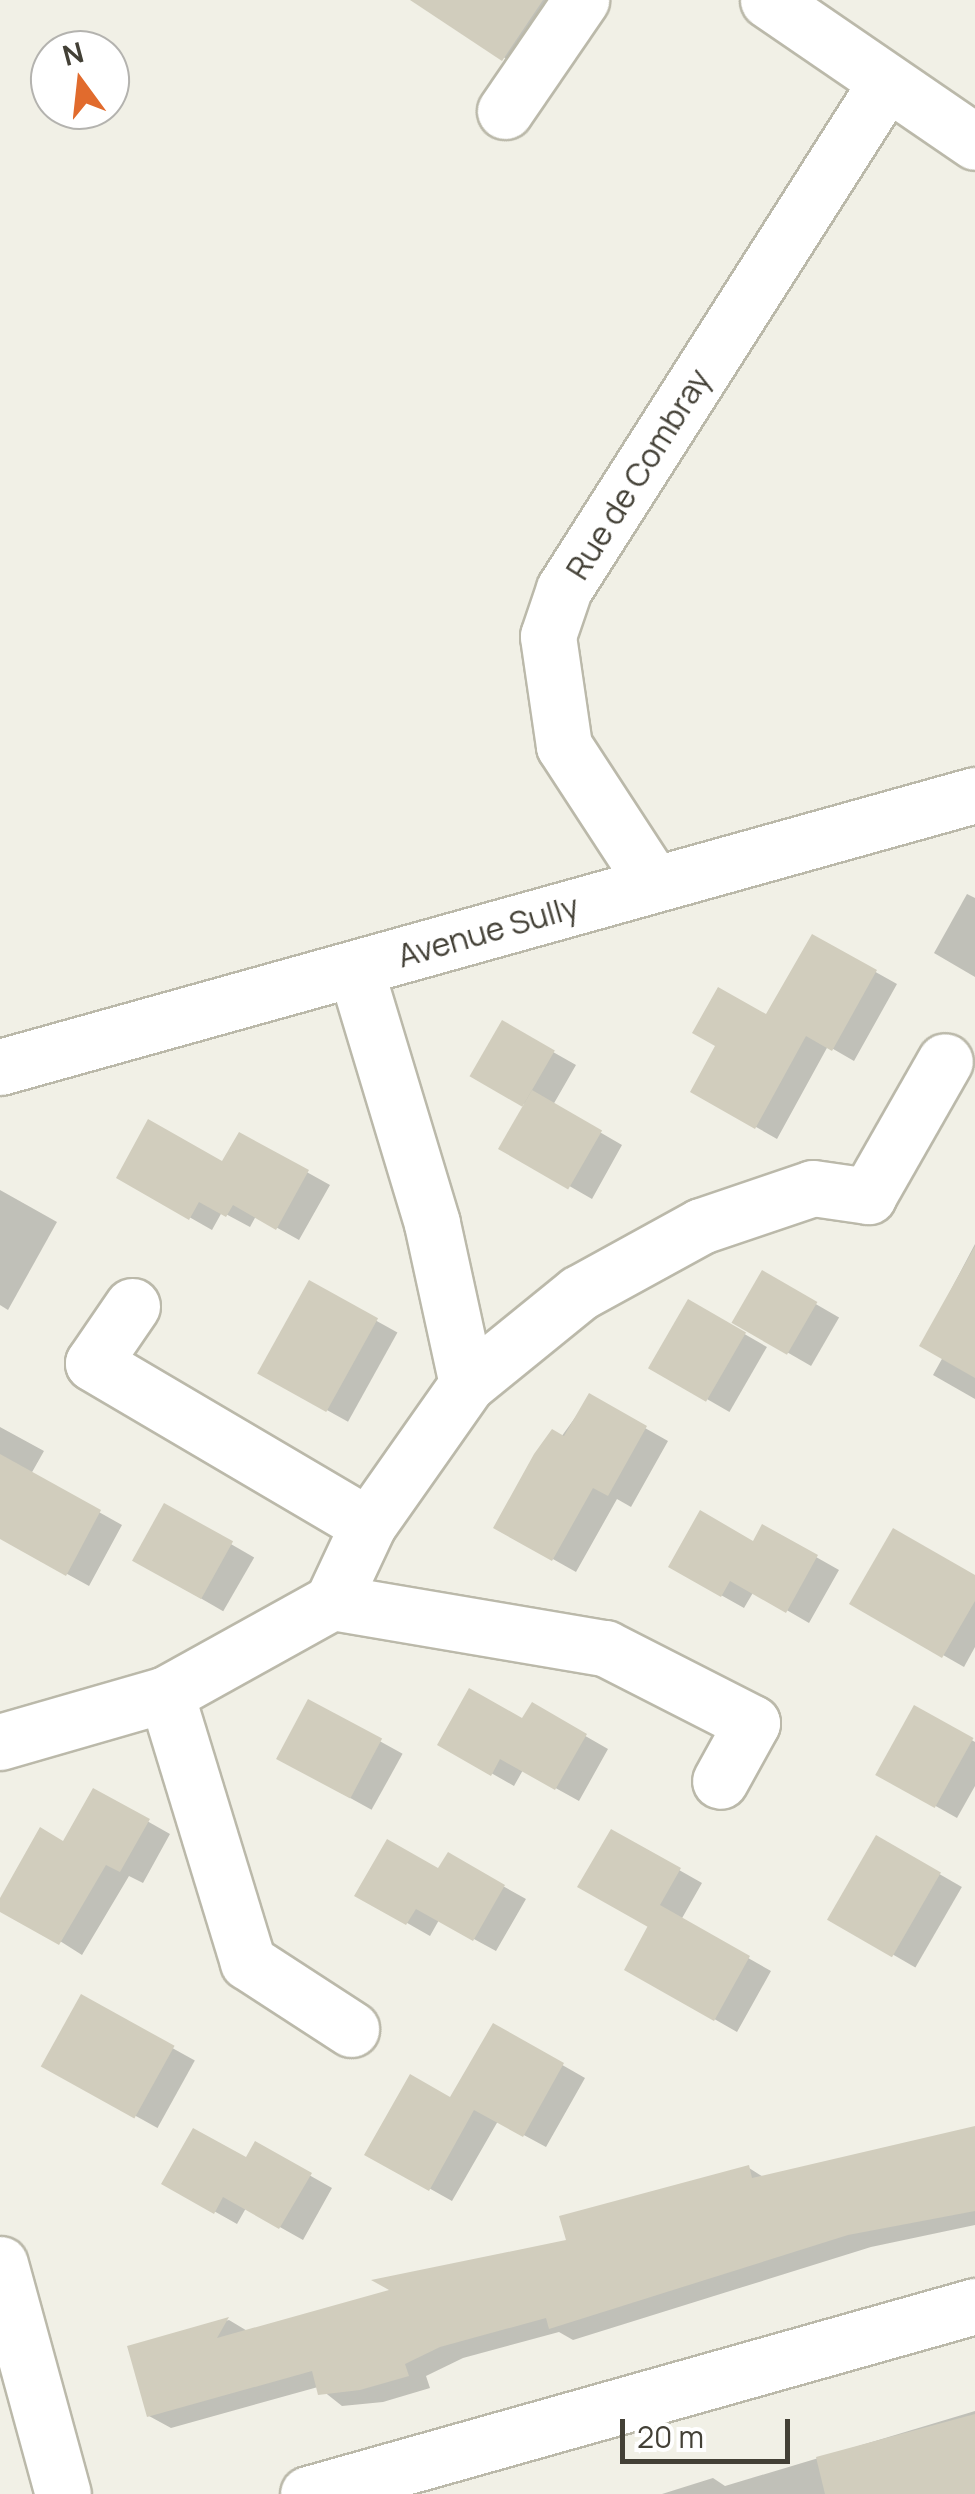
<!DOCTYPE html>
<style>
body{margin:0}
#map{position:relative;width:975px;height:2494px;overflow:hidden;background:#f1f0e6;font-family:Manrope,sans-serif}
div>[style]{position:absolute}
[style*='--x']{left:calc(var(--x)*1px);top:calc(var(--y)*1px);width:calc(var(--w)*1px);rotate:calc(var(--a)*1deg)}
.shadow>*{inset:0;background:#0003;transform-origin:0 0}
.building>*{inset:0;background:#d1cdbd;transform-origin:0 0}
.roads{filter:drop-shadow(2px 0 #bbb9aa) drop-shadow(-2px 0 #bbb9aa) drop-shadow(0 2px #bbb9aa) drop-shadow(0 -2px #bbb9aa)}
.minor>*{height:55px;margin:-27.5px;padding:0 27.5px;transform-origin:27.5px;border-radius:27.5px;background:#fff}
span{translate:-50% -50%;white-space:nowrap;text-align:center;line-height:1.15;-webkit-text-stroke:8px #fff;paint-order:stroke}
.street-label{font-size:32px;color:#434036}
.north{position:absolute;left:30px;top:30px;width:100px;height:100px;box-sizing:border-box;background:#fff;border:2px solid #b4b3af;border-radius:50%;rotate:345deg;font-size:28px;font-weight:700;line-height:40px;text-align:center;color:#434036}
.north::after{content:'';display:block;margin:auto;width:35px;height:45px;background:#e16b2d;clip-path:polygon(50% 0,100% 100%,50% 72%,0 100%)}
.scale{position:absolute;left:620px;top:2419px;width:170px;height:45px;box-sizing:border-box;border:5px solid #434036;border-top:0;padding-left:12px;font-size:30px;line-height:35px;white-space:nowrap;color:#434036;-webkit-text-stroke:8px #fff;paint-order:stroke}
</style>
<div id="map">
<div class="shadow">
<div style="clip-path:polygon(415px 0,593px 0,539px 80px)"></div>
<div style="clip-path:polygon(967px 894px,975px 898px,975px 977px,934px 953px)"></div>
<div style="clip-path:polygon(813px 937px,897px 984px,854px 1061px,828px 1046px,777px 1139px,693px 1091px,719px 1046px,767px 1017px)"></div>
<div style="clip-path:polygon(502px 1023px,576px 1065px,553px 1105px,622px 1145px,592px 1199px,503px 1148px,527px 1105px,473px 1075px)"></div>
<div style="clip-path:polygon(240px 1135px,330px 1185px,299px 1240px,256px 1216px,250px 1227px,222px 1212px,212px 1230px,119px 1177px,223px 1164px)"></div>
<div style="clip-path:polygon(0 1190px,57px 1222px,8px 1310px,0 1305px)"></div>
<div style="clip-path:polygon(975px 1244px,975px 1399px,933px 1375px,943px 1357px,922px 1345px)"></div>
<div style="left:762px;top:1273px;width:89px;height:56px;rotate:30deg"></div>
<div style="left:310px;top:1284px;width:100px;height:102px;rotate:29deg"></div>
<div style="left:689px;top:1302px;width:90px;height:75px;rotate:30deg"></div>
<div style="clip-path:polygon(590px 1397px,668px 1441px,631px 1507px,617px 1499px,576px 1572px,496px 1527px)"></div>
<div style="clip-path:polygon(0 1427px,44px 1451px,31px 1474px,122px 1525px,89px 1586px,0 1537px)"></div>
<div style="left:165px;top:1506px;width:103px;height:62px;rotate:30deg"></div>
<div style="clip-path:polygon(763px 1527px,839px 1570px,809px 1623px,754px 1591px,744px 1608px,671px 1567px,754px 1544px)"></div>
<div style="clip-path:polygon(975px 1578px,975px 1647px,964px 1667px,852px 1603px)"></div>
<div style="left:309px;top:1702px;width:107px;height:64px;rotate:29deg"></div>
<div style="clip-path:polygon(533px 1706px,608px 1749px,579px 1801px,523px 1770px,514px 1786px,440px 1744px,523px 1722px)"></div>
<div style="clip-path:polygon(915px 1708px,975px 1742px,975px 1786px,957px 1818px,879px 1774px)"></div>
<div style="clip-path:polygon(94px 1791px,170px 1834px,143px 1883px,129px 1876px,82px 1955px,0 1903px,64px 1844px)"></div>
<div style="clip-path:polygon(612px 1832px,702px 1883px,681px 1920px,771px 1971px,737px 2032px,627px 1969px,651px 1926px)"></div>
<div style="left:877px;top:1838px;width:98px;height:93px;rotate:30deg"></div>
<div style="clip-path:polygon(449px 1856px,526px 1899px,496px 1951px,439px 1920px,430px 1936px,358px 1895px,439px 1872px)"></div>
<div style="left:82px;top:1998px;width:129px;height:77px;rotate:29deg"></div>
<div style="clip-path:polygon(494px 2026px,585px 2078px,546px 2147px,498px 2121px,452px 2201px,368px 2154px,451px 2100px)"></div>
<div style="clip-path:polygon(975px 2129px,975px 2225px,871px 2247px,573px 2340px,559px 2332px,463px 2358px,426px 2376px,430px 2388px,383px 2402px,342px 2406px,318px 2387px,171px 2428px,149px 2416px,130px 2348px,229px 2320px,249px 2332px,569px 2242px,749px 2168px,765px 2178px)"></div>
<div style="clip-path:polygon(256px 2145px,332px 2188px,303px 2240px,246px 2208px,237px 2224px,164px 2183px,247px 2161px)"></div>
<div style="clip-path:polygon(975px 2411px,975px 2494px,662px 2494px,713px 2478px,725px 2486px)"></div>
</div>
<div class="building">
<div style="clip-path:polygon(410px 0,543px 0,502px 61px)"></div>
<div style="clip-path:polygon(812px 934px,877px 970px,832px 1051px,806px 1036px,755px 1129px,690px 1092px,715px 1046px,692px 1033px,718px 987px,766px 1014px)"></div>
<div style="left:502px;top:1020px;width:61px;height:65px;rotate:30deg"></div>
<div style="left:532px;top:1090px;width:81px;height:68px;rotate:30deg"></div>
<div style="clip-path:polygon(148px 1119px,222px 1161px,239px 1132px,309px 1170px,276px 1230px,233px 1205px,226px 1217px,199px 1202px,189px 1220px,116px 1178px)"></div>
<div style="clip-path:polygon(975px 1246px,975px 1378px,919px 1346px)"></div>
<div style="left:762px;top:1270px;width:64px;height:61px;rotate:30deg"></div>
<div style="left:309px;top:1280px;width:79px;height:107px;rotate:29deg"></div>
<div style="left:688px;top:1299px;width:67px;height:80px;rotate:30deg"></div>
<div style="clip-path:polygon(589px 1393px,647px 1426px,608px 1496px,593px 1488px,552px 1561px,493px 1528px,534px 1454px,552px 1429px,564px 1436px)"></div>
<div style="clip-path:polygon(0 1454px,101px 1510px,66px 1576px,0 1539px)"></div>
<div style="left:164px;top:1503px;width:79px;height:66px;rotate:29deg"></div>
<div style="clip-path:polygon(700px 1510px,753px 1541px,762px 1524px,818px 1555px,786px 1613px,730px 1581px,721px 1597px,668px 1567px)"></div>
<div style="clip-path:polygon(893px 1528px,975px 1575px,975px 1601px,942px 1658px,849px 1604px)"></div>
<div style="clip-path:polygon(469px 1688px,522px 1718px,532px 1702px,587px 1734px,555px 1790px,500px 1759px,491px 1776px,437px 1745px)"></div>
<div style="left:308px;top:1699px;width:84px;height:68px;rotate:28deg"></div>
<div style="left:914px;top:1705px;width:68px;height:80px;rotate:29deg"></div>
<div style="clip-path:polygon(93px 1788px,150px 1819px,120px 1872px,106px 1865px,59px 1945px,0 1912px,0 1898px,40px 1827px,63px 1841px)"></div>
<div style="clip-path:polygon(611px 1829px,681px 1868px,660px 1905px,750px 1956px,714px 2021px,624px 1970px,651px 1920px,648px 1927px,577px 1887px)"></div>
<div style="left:876px;top:1835px;width:75px;height:98px;rotate:30deg"></div>
<div style="clip-path:polygon(387px 1839px,438px 1868px,448px 1852px,505px 1885px,473px 1941px,416px 1909px,406px 1925px,354px 1896px)"></div>
<div style="left:81px;top:1994px;width:107px;height:83px;rotate:29deg"></div>
<div style="clip-path:polygon(493px 2023px,564px 2063px,523px 2137px,474px 2110px,429px 2191px,364px 2155px,410px 2074px,450px 2097px)"></div>
<div style="clip-path:polygon(975px 2126px,975px 2211px,848px 2235px,549px 2329px,546px 2318px,440px 2347px,405px 2364px,409px 2376px,360px 2390px,318px 2395px,312px 2371px,147px 2417px,127px 2346px,229px 2317px,217px 2338px,389px 2290px,371px 2280px,566px 2240px,559px 2216px,749px 2165px,752px 2178px)"></div>
<div style="clip-path:polygon(193px 2128px,246px 2157px,255px 2141px,312px 2173px,279px 2229px,223px 2197px,214px 2214px,161px 2184px)"></div>
<div style="clip-path:polygon(975px 2414px,975px 2494px,825px 2494px,816px 2457px)"></div>
</div>
<div class="roads">
<div class="minor">
<div style="--x:768;--y:0;--w:251;--a:34.4"></div>
<div style="--x:505;--y:111;--w:135;--a:-55.6"></div>
<div style="--x:654;--y:884;--w:165;--a:-123.1"></div>
<div style="--x:564;--y:746;--w:111;--a:-98.3"></div>
<div style="--x:548;--y:636;--w:50;--a:-71.2"></div>
<div style="--x:564;--y:589;--w:600;--a:-57.53"></div>
<div style="--x:0;--y:1067;--w:1012;--a:-15.59"></div>
<div style="--x:132;--y:1306;--w:69;--a:124.4"></div>
<div style="--x:93;--y:1363;--w:319;--a:30.5"></div>
<div style="--x:467;--y:1384;--w:144;--a:-39.1"></div>
<div style="--x:579;--y:1293;--w:139;--a:-28.8"></div>
<div style="--x:701;--y:1226;--w:118;--a:-18.7"></div>
<div style="--x:813;--y:1188;--w:56;--a:8.3"></div>
<div style="--x:868;--y:1196;--w:155;--a:-60.3"></div>
<div style="--x:332;--y:1602;--w:277;--a:9.6"></div>
<div style="--x:605;--y:1648;--w:165;--a:27"></div>
<div style="--x:752;--y:1723;--w:66;--a:118.9"></div>
<div style="--x:166;--y:1694;--w:280;--a:73"></div>
<div style="--x:248;--y:1962;--w:123;--a:33"></div>
<div style="--x:0;--y:1742;--w:173;--a:-16.1"></div>
<div style="--x:166;--y:1694;--w:190;--a:-29"></div>
<div style="--x:332;--y:1602;--w:85;--a:-64.9"></div>
<div style="--x:368;--y:1525;--w:172;--a:-54.9"></div>
<div style="--x:467;--y:1384;--w:165;--a:-102.3"></div>
<div style="--x:432;--y:1223;--w:266;--a:-106.8"></div>
<div style="--x:0;--y:2264;--w:238;--a:74.7"></div>
<div style="--x:308;--y:2494;--w:693;--a:-15.74"></div>
</div>
</div>
<div class="street-label">
<span style="left:638px;top:474px;rotate:-58deg">Rue de Combray</span>
<span style="left:488px;top:931px;rotate:-16deg">Avenue Sully</span>
</div>
<div class="north">N</div>
<div class="scale">20 m</div>
</div>
